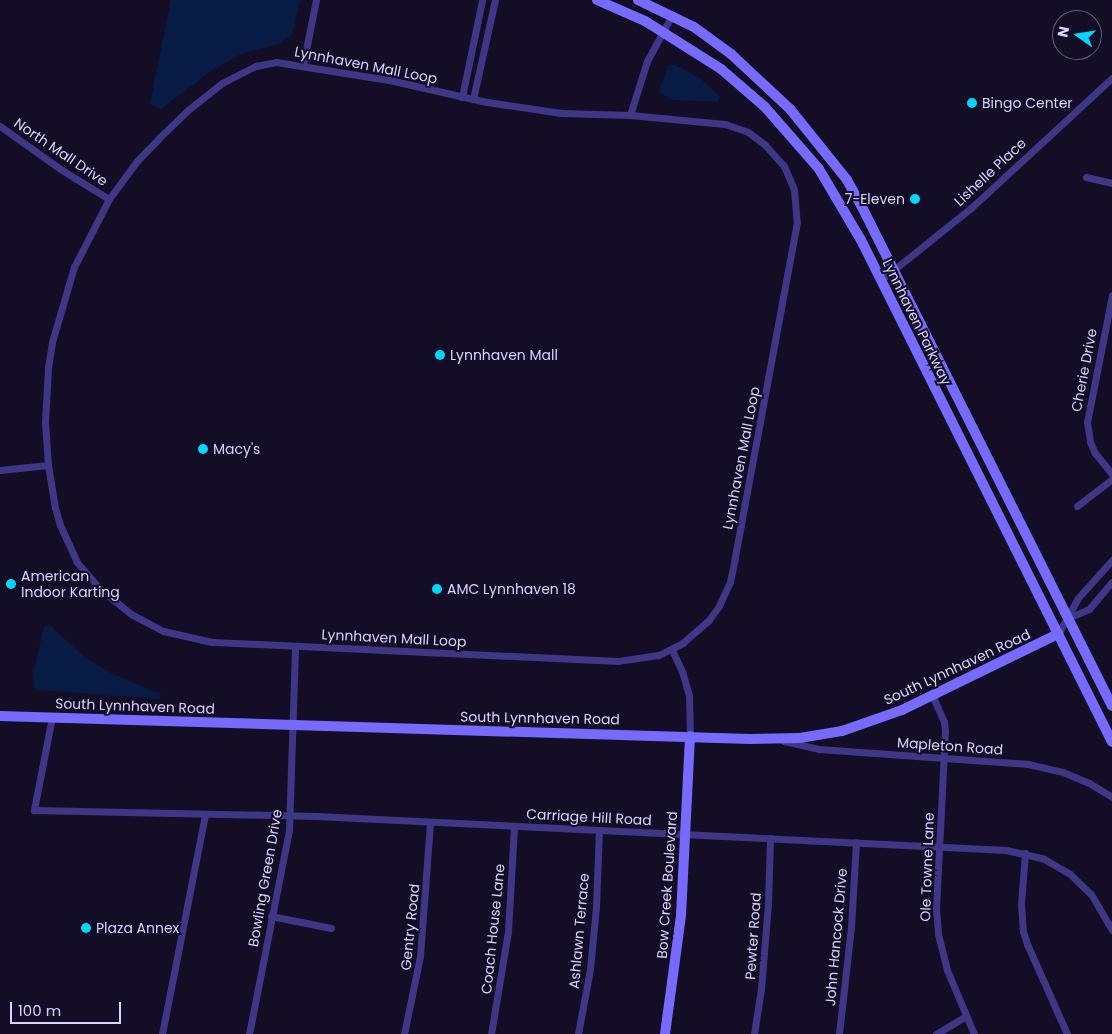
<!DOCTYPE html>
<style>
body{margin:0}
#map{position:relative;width:1112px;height:1034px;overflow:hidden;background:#130e26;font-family:Poppins,sans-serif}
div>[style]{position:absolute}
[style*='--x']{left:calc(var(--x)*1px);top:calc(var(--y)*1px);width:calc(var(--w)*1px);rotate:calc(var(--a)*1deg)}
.water>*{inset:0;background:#081b45}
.street>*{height:7px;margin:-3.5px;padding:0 3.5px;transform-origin:3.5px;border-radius:3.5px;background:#3f3786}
.secondary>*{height:10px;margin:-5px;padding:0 5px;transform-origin:5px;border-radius:5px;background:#766aff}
.dots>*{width:14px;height:14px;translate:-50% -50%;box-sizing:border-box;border:2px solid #130e26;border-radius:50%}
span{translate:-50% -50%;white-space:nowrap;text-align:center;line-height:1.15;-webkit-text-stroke:4px #130e26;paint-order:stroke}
.street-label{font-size:14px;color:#dad3ff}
.poi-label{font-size:14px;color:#dad3ff}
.left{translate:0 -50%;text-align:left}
.right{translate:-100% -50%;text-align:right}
.north{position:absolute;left:1052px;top:10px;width:50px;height:50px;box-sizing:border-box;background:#130e26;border:1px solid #635d7d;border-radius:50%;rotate:283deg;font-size:14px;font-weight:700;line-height:20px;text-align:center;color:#dad3ff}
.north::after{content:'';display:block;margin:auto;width:18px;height:22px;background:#00d7fe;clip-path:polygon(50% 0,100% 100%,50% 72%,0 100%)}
.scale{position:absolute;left:10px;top:1002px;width:111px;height:22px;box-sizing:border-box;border:2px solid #dad3ff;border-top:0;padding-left:6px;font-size:15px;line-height:18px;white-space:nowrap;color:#dad3ff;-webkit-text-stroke:4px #130e26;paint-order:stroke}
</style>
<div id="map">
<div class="water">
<div style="clip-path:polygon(171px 0,300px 0,292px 35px,279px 44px,241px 54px,211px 71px,161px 109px,150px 104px)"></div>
<div style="clip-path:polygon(668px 65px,676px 65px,701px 79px,720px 97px,717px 102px,673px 100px,659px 92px)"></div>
<div style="clip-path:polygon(50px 625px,85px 658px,113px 674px,161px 694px,160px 699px,41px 690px,34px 687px,33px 673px,44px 627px)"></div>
</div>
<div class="street">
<div style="--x:276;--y:62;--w:114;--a:9.1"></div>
<div style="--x:389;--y:80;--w:100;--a:12.7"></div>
<div style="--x:487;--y:102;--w:75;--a:8.5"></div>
<div style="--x:561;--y:113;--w:69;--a:1.7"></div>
<div style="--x:630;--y:115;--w:95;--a:5.4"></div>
<div style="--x:725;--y:124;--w:24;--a:19"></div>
<div style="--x:748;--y:132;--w:21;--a:37"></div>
<div style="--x:765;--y:145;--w:28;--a:48"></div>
<div style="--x:784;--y:166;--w:26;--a:67"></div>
<div style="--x:794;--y:190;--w:32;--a:85"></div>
<div style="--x:797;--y:222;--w:342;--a:100.5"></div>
<div style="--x:735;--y:558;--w:25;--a:102"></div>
<div style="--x:730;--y:582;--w:26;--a:115"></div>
<div style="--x:719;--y:606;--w:17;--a:126"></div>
<div style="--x:709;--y:620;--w:35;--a:139"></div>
<div style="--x:683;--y:643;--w:28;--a:154"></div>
<div style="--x:658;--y:655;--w:40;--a:171.5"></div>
<div style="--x:618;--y:661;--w:406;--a:-177.3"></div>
<div style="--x:212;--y:642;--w:50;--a:-167.3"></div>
<div style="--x:163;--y:631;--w:36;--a:-152"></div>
<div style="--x:131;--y:614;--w:38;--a:-141"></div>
<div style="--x:101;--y:590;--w:37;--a:-131"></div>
<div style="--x:77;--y:562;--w:41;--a:-114.7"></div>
<div style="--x:60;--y:525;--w:18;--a:-106"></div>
<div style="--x:55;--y:508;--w:44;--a:-99.2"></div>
<div style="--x:48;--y:465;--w:43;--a:-94"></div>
<div style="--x:45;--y:422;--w:54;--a:-86.8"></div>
<div style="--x:48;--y:368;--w:26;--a:-81"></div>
<div style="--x:52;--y:342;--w:78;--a:-73.7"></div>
<div style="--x:74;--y:267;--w:76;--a:-62.8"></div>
<div style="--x:109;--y:199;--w:47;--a:-53.6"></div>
<div style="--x:137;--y:161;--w:32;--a:-46"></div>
<div style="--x:159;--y:138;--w:40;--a:-44"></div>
<div style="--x:188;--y:110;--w:43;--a:-38.5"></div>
<div style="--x:222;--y:83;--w:38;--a:-27"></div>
<div style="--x:256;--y:66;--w:20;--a:-11"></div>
<div style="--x:303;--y:65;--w:66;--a:-78.7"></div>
<div style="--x:462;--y:97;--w:99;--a:-78.3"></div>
<div style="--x:473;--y:99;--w:101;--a:-77.5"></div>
<div style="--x:630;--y:115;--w:57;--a:-72.5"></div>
<div style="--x:647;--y:61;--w:52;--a:-61.5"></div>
<div style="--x:0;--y:126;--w:76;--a:35.4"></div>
<div style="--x:62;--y:170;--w:55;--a:31.7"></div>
<div style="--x:1086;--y:177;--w:27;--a:13"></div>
<div style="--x:881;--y:280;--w:115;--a:-38.7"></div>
<div style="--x:971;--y:208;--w:192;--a:-42.7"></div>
<div style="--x:1112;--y:295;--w:129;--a:101.1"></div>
<div style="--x:1087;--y:422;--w:20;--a:81"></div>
<div style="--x:1090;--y:442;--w:12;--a:66"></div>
<div style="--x:1095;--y:453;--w:27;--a:51"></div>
<div style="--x:0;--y:470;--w:48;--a:-5.9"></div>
<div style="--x:1077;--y:506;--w:44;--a:-37.6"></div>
<div style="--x:1068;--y:618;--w:23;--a:-23"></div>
<div style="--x:1089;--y:609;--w:35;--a:-50"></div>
<div style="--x:1058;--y:634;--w:41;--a:-60.9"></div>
<div style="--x:1078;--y:598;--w:51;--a:-48.2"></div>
<div style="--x:672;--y:650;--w:23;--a:65"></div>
<div style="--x:682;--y:671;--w:25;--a:74"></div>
<div style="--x:689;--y:695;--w:41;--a:88.6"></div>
<div style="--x:933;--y:697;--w:27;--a:66"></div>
<div style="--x:944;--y:722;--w:9;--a:84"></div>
<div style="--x:945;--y:731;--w:178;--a:92.9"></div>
<div style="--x:936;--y:909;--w:25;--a:85"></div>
<div style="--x:938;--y:934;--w:37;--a:76"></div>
<div style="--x:947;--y:970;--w:69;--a:67.1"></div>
<div style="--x:52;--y:717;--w:95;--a:101"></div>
<div style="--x:34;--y:810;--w:282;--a:1.2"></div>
<div style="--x:316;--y:816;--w:691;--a:2.82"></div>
<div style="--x:1006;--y:850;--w:39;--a:13"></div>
<div style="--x:1044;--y:859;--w:30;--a:30"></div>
<div style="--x:1070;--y:874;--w:29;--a:44"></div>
<div style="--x:1091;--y:894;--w:42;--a:59.7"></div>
<div style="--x:784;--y:741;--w:36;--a:13"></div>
<div style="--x:819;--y:749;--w:210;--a:4.1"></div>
<div style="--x:1028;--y:764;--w:36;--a:13"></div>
<div style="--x:1063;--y:772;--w:28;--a:23"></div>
<div style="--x:1089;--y:783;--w:27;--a:31"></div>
<div style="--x:1025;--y:853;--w:51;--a:94.5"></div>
<div style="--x:1021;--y:904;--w:27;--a:86"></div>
<div style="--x:1023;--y:931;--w:14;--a:73"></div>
<div style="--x:1027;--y:944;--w:98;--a:66"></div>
<div style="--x:271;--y:916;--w:61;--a:11.3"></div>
<div style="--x:162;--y:1034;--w:224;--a:-78.9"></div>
<div style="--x:249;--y:1034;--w:208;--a:-78.9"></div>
<div style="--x:289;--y:830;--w:184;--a:-88.1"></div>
<div style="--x:404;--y:1034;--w:80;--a:-78.4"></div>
<div style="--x:420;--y:956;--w:134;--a:-85.7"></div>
<div style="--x:491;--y:1034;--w:104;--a:-80.6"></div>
<div style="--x:508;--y:931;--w:105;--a:-86.7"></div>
<div style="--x:578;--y:1034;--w:66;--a:-79.5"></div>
<div style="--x:590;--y:969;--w:62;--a:-84.5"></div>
<div style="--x:596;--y:907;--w:77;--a:-87.8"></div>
<div style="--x:754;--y:1034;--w:46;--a:-81.2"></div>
<div style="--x:761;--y:989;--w:86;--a:-85.3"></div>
<div style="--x:768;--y:903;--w:65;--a:-88.2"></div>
<div style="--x:839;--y:1034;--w:108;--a:-83.6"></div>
<div style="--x:851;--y:927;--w:85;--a:-86.6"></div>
<div style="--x:936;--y:1034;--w:35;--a:-31"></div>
</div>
<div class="secondary">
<div style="--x:597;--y:0;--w:52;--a:23.6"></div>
<div style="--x:645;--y:21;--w:90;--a:32.3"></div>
<div style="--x:721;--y:69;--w:58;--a:40.8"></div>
<div style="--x:765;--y:107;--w:82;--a:48.9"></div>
<div style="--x:819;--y:169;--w:82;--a:59.4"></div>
<div style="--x:861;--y:240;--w:561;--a:63.43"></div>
<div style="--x:638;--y:0;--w:62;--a:25.7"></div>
<div style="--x:694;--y:27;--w:46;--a:36.1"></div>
<div style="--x:731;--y:54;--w:81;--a:43"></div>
<div style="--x:790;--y:109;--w:91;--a:51.2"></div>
<div style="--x:847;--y:180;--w:29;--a:61"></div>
<div style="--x:861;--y:205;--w:560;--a:63.39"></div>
<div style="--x:0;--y:716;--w:750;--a:1.76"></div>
<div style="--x:750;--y:739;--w:50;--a:-1.1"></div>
<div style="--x:800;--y:738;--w:43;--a:-9.5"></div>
<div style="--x:842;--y:731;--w:64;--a:-19.3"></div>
<div style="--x:902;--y:710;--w:174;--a:-26"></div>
<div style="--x:665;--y:1034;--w:120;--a:-82.3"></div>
<div style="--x:681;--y:915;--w:179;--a:-87.1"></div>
</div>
<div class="dots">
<div style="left:972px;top:103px;background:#00d7fe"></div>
<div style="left:915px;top:199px;background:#00d7fe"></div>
<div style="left:440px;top:355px;background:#00d7fe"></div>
<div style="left:203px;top:449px;background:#00d7fe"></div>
<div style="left:11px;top:584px;background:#00d7fe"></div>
<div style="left:437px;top:589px;background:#00d7fe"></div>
<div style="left:86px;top:928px;background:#00d7fe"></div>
</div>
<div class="street-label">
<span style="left:366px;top:65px;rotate:11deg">Lynnhaven Mall Loop</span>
<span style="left:61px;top:152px;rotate:34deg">North Mall Drive</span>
<span style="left:990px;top:172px;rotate:-43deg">Lishelle Place</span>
<span style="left:917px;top:322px;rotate:64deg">Lynnhaven Parkway</span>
<span style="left:1084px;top:370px;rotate:-79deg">Cherie Drive</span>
<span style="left:741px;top:458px;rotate:-79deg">Lynnhaven Mall Loop</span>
<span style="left:394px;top:638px;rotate:3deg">Lynnhaven Mall Loop</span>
<span style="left:957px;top:667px;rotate:-25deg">South Lynnhaven Road</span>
<span style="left:135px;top:706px;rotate:2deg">South Lynnhaven Road</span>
<span style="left:540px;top:718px;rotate:1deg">South Lynnhaven Road</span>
<span style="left:950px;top:746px;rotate:4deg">Mapleton Road</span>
<span style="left:589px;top:817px;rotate:3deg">Carriage Hill Road</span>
<span style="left:927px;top:867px;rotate:-88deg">Ole Towne Lane</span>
<span style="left:265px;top:878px;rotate:-80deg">Bowling Green Drive</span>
<span style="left:667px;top:885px;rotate:-86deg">Bow Creek Boulevard</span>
<span style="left:410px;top:927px;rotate:-84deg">Gentry Road</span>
<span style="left:493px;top:929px;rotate:-84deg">Coach House Lane</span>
<span style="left:579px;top:931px;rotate:-85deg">Ashlawn Terrace</span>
<span style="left:753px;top:936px;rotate:-86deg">Pewter Road</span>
<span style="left:836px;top:937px;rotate:-85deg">John Hancock Drive</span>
</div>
<div class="poi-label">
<span class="left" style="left:982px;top:103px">Bingo Center</span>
<span class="right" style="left:905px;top:199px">7-Eleven</span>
<span class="left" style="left:450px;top:355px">Lynnhaven Mall</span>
<span class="left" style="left:213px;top:449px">Macy's</span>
<span class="left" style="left:21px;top:584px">American<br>Indoor Karting</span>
<span class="left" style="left:447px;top:589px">AMC Lynnhaven 18</span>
<span class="left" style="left:96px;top:928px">Plaza Annex</span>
</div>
<div class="north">N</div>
<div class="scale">100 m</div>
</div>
